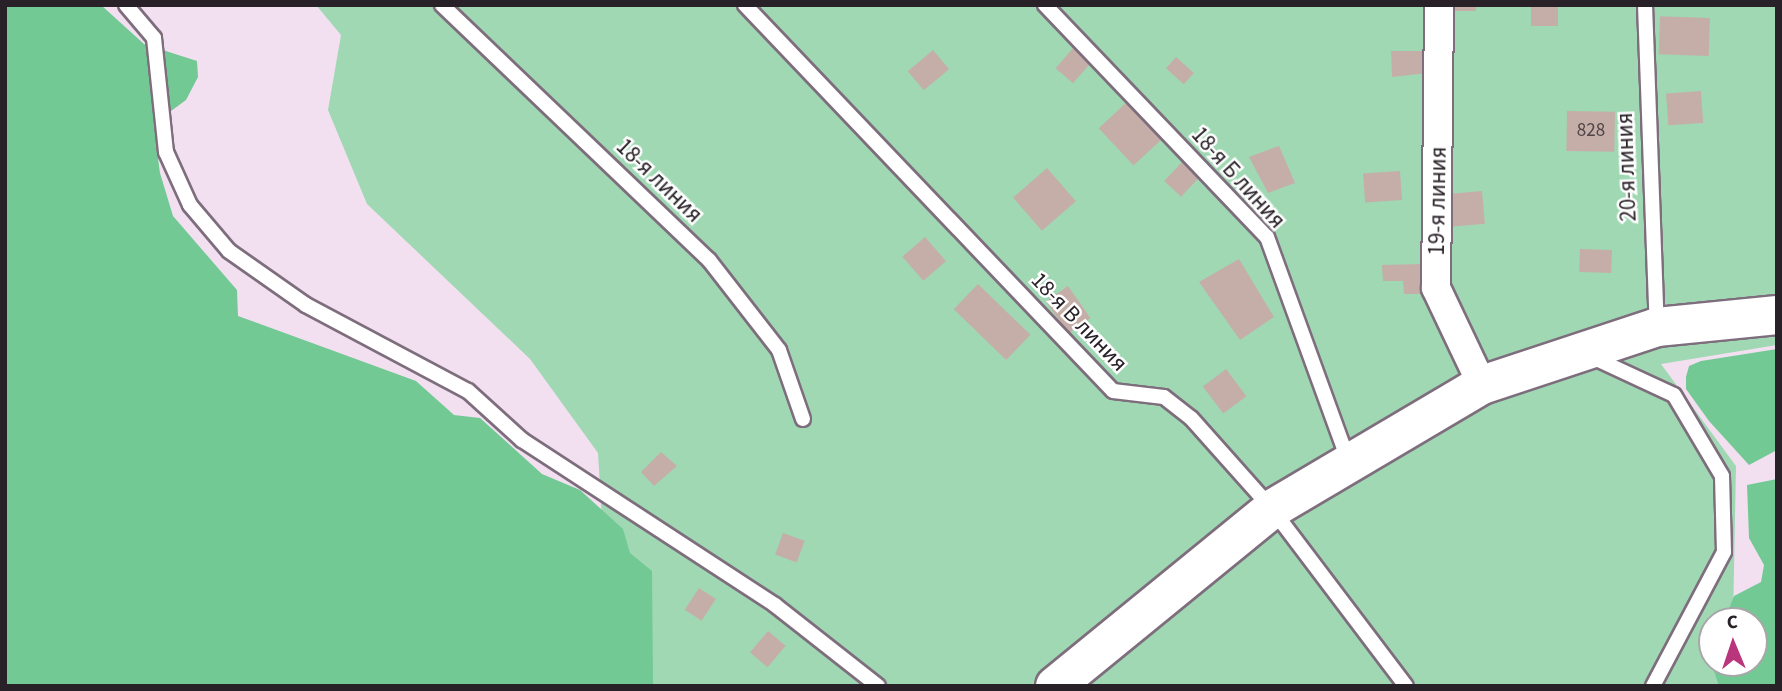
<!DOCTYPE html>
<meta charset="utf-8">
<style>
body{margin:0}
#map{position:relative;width:1782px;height:691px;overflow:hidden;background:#f2e0f1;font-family:"Source Sans 3",sans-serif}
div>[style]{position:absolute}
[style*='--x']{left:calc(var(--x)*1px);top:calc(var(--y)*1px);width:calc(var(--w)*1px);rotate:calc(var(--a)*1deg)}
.green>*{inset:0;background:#a0d8b4}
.forest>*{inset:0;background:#72c994}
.building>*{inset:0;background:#c5aea7;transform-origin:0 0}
.roads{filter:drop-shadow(2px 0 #7e6e7d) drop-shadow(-2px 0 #7e6e7d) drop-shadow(0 2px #7e6e7d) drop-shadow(0 -2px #7e6e7d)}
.lane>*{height:14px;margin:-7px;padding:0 7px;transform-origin:7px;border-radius:7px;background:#fff}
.street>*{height:28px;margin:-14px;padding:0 14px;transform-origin:14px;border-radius:14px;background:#fff}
.secondary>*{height:38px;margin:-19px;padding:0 19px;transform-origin:19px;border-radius:19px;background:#fff}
span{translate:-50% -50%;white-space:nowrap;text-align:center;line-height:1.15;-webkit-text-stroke:5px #fff;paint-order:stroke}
.number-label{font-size:19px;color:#4f4447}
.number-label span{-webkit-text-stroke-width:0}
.street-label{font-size:23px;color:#282127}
.frame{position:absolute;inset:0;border:7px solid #282127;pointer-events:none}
.north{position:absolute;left:1698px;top:607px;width:70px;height:70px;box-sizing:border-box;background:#fff;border:2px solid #a9a6a9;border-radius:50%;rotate:358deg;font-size:19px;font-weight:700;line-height:28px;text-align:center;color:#282127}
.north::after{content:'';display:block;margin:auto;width:24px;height:32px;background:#ba367c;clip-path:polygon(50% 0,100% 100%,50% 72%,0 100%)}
</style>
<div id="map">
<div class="green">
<div style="clip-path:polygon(316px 5px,1777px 5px,1777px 345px,1661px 364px,1736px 466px,1733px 621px,1712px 621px,1712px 663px,1745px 686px,642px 686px,603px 536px,598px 453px,530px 359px,367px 204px,328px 110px,341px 35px)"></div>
</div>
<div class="forest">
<div style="clip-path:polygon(5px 5px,101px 5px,144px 44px,197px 61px,198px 77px,186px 100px,171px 111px,156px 144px,160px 173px,173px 216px,237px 290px,238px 316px,416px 381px,454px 415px,480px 418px,542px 474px,580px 490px,623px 529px,630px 553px,652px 571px,653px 686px,5px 686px)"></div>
<div style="clip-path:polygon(1777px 349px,1777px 450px,1749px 465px,1709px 421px,1686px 389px,1686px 377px,1689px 366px,1701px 361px)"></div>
<div style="clip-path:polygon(1777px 479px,1777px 686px,1719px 686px,1705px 644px,1712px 640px,1712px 663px,1754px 663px,1754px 621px,1724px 621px,1734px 596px,1761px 582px,1764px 565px,1749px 538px,1747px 485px)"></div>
</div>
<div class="building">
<div style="left:1455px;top:5px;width:21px;height:6px"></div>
<div style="left:1531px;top:5px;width:27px;height:21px"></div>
<div style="left:1710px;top:18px;width:38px;height:50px;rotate:92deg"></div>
<div style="left:1074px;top:47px;width:23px;height:28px;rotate:41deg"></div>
<div style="left:933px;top:50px;width:25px;height:33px;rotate:50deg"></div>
<div style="clip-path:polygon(1391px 51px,1428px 51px,1428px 73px,1392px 77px)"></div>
<div style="left:1176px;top:57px;width:24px;height:15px;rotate:42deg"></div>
<div style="left:1701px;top:91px;width:32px;height:35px;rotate:86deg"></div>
<div style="left:1128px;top:101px;width:51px;height:40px;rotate:47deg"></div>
<div style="left:1567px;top:111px;width:48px;height:40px;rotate:1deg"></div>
<div style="clip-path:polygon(1279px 146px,1295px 183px,1268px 193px,1249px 157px)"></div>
<div style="left:1182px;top:162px;width:23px;height:26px;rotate:43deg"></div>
<div style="left:1047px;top:168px;width:44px;height:45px;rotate:49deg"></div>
<div style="left:1400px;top:171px;width:29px;height:37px;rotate:86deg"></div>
<div style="left:1482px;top:191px;width:33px;height:37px;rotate:85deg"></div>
<div style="left:925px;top:237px;width:32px;height:30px;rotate:49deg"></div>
<div style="left:1580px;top:249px;width:32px;height:23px;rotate:2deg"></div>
<div style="clip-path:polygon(1239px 259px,1274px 317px,1240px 340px,1199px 282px)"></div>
<div style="clip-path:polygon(1421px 264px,1421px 294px,1404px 294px,1403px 281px,1383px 281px,1382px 265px)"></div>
<div style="left:978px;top:284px;width:73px;height:35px;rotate:44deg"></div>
<div style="left:1068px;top:286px;width:39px;height:27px;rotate:55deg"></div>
<div style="left:1226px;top:369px;width:34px;height:29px;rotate:53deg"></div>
<div style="clip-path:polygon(661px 452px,677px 466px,654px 486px,641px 472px)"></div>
<div style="left:783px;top:533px;width:23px;height:23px;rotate:20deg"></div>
<div style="left:699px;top:588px;width:20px;height:26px;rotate:33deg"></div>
<div style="left:768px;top:631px;width:23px;height:28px;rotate:40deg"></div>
</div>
<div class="roads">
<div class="lane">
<div style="--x:126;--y:5;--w:43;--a:49.7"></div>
<div style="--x:154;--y:38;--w:115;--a:84"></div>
<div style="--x:166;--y:152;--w:58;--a:65.6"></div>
<div style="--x:190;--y:205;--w:60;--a:49.7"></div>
<div style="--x:229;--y:251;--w:94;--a:35"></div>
<div style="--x:306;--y:305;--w:183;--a:28"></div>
<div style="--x:468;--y:391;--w:73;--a:42.2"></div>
<div style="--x:522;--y:440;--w:302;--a:33.1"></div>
<div style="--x:775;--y:605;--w:131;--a:38.2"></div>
<div style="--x:442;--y:5;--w:369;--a:43.7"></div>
<div style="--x:709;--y:260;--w:114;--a:52.1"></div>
<div style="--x:779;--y:350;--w:73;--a:70.8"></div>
<div style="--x:745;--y:5;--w:533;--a:46.37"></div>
<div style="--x:1113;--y:391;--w:51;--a:6.7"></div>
<div style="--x:1164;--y:397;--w:34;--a:38"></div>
<div style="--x:1191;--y:418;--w:122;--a:48.3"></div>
<div style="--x:1272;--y:509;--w:222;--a:52.9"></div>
<div style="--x:1045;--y:5;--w:321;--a:46.3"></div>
<div style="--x:1267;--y:237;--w:237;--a:70"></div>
<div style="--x:1645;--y:5;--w:321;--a:87.9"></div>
<div style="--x:1592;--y:357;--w:90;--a:24.9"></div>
<div style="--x:1674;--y:395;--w:94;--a:59.3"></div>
<div style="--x:1722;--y:476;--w:76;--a:88.5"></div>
<div style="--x:1724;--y:552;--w:152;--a:117.9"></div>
</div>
<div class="street">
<div style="--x:1439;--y:5;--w:283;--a:90.6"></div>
<div style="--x:1436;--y:288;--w:107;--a:64.6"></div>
</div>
<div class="secondary">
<div style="--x:1055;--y:686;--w:280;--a:-39.2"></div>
<div style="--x:1272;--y:509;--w:244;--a:-30.6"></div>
<div style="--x:1482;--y:385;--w:184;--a:-18.3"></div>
<div style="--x:1657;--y:327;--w:121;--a:-5.7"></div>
</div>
</div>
<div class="number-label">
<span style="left:1591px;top:131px">828</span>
</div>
<div class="street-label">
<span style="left:1627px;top:167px;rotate:-92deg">20-я линия</span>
<span style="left:1238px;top:178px;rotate:48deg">18-я Б линия</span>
<span style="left:659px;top:181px;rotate:44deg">18-я линия</span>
<span style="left:1438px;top:201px;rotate:-89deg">19-я линия</span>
<span style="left:1079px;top:322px;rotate:46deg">18-я В линия</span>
</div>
<div class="frame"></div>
<div class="north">С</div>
</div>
